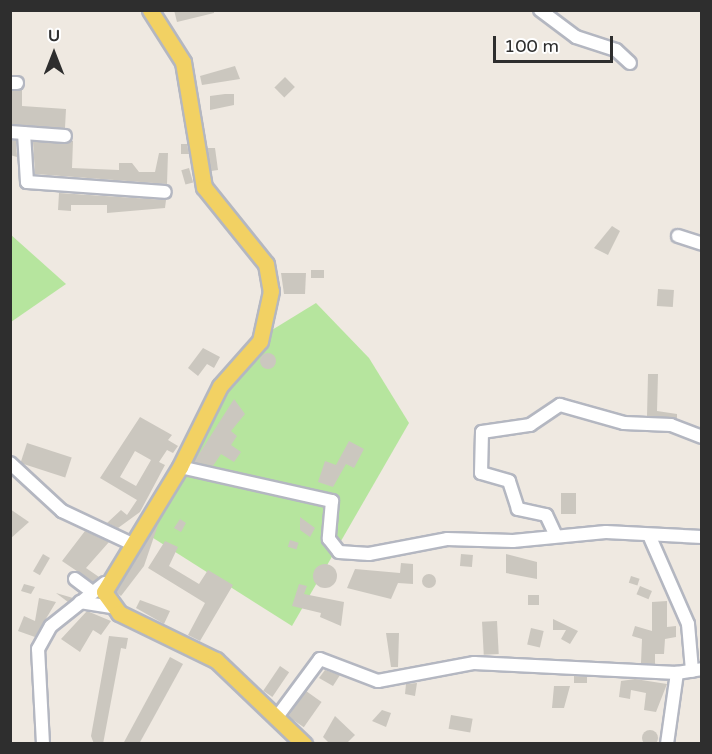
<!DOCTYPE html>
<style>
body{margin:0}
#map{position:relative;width:712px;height:754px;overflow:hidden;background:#efe9e1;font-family:"Varela Round",sans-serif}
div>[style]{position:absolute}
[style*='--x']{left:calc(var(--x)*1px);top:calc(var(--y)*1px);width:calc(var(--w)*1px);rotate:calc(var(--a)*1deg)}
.green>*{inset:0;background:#b6e59e}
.building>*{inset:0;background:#cbc7bf;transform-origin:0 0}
.round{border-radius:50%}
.roads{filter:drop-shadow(2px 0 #b4b7c1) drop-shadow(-2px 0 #b4b7c1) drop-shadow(0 2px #b4b7c1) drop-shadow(0 -2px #b4b7c1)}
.minor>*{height:12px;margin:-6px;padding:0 6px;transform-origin:6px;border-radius:6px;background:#fff}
.major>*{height:15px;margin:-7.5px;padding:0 7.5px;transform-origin:7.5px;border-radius:7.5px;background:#f2d163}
span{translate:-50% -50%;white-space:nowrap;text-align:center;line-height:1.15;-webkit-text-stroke:5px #fff;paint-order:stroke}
.frame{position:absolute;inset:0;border:12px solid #2e2e2e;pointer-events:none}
.north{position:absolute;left:24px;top:24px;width:60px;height:60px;-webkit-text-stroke:4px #fff;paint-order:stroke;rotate:0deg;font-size:16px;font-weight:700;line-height:24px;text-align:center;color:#2e2e2e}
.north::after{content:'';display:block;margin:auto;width:21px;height:27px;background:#2e2e2e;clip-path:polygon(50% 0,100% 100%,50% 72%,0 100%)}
.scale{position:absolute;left:493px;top:36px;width:120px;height:27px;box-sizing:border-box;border:3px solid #2e2e2e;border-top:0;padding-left:8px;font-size:18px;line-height:21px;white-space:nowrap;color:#2e2e2e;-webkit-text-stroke:4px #fff;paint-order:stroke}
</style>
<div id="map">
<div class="green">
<div style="clip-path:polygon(10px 234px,66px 284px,11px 322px,10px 322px)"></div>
<div style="clip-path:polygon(316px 303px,369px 358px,409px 423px,292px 626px,139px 529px,244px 347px)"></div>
</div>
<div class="building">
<div style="clip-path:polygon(174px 10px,214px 10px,214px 13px,177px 22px)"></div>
<div style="clip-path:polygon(235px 66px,240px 79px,202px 85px,200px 76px)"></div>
<div style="left:285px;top:77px;width:14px;height:15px;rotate:45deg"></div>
<div style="clip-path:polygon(22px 89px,22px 106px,66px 109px,65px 128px,10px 124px,10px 91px)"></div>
<div style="clip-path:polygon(225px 94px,234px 94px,234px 105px,210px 110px,210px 96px)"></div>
<div style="clip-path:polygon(10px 140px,16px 141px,17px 157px,10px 155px)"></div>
<div style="clip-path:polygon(73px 141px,72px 168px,119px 170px,119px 163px,132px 163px,139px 172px,155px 172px,159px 153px,168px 153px,167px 184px,35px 174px,33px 142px)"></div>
<div style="clip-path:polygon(181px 144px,187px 144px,189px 154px,181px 154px)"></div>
<div style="clip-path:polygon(207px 148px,215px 148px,218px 170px,211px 171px)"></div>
<div style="left:189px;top:168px;width:15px;height:8px;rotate:74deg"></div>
<div style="clip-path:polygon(59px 193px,166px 200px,165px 208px,107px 213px,107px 205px,71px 205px,71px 211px,58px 210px)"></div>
<div style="clip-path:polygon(612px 226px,620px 231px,608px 255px,594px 248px)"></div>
<div style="left:311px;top:270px;width:13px;height:8px"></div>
<div style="clip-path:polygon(281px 273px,306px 273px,305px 294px,284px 294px)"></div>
<div style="left:658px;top:289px;width:16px;height:17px;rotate:4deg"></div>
<div style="clip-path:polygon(203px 348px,220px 357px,214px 368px,207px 364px,198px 376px,188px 368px)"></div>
<div class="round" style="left:260px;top:353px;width:16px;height:16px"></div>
<div style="clip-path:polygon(648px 374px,658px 374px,657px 411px,677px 414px,677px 418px,647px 416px)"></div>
<div style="clip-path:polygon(234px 399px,245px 414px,231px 431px,237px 436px,231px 445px,241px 452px,234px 462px,221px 454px,213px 466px,194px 462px)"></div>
<div style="clip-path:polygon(evenodd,140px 417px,172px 435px,168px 440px,178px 446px,173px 453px,167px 450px,159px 462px,165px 465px,140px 512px,118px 528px,107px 523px,121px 510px,127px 515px,137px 500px,100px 478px,140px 417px,135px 451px,151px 460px,136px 486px,120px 477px,135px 451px)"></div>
<div style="clip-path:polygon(349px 441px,364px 449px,354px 468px,346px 464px,333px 487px,318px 482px,325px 461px,336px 465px)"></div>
<div style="left:27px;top:443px;width:47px;height:21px;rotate:18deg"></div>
<div style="left:561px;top:493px;width:15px;height:21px"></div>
<div style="clip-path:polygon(10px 509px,29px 522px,10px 539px)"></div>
<div style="clip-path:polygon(161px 516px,144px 566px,121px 596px,116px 592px)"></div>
<div style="clip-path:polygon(300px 517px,315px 528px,310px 537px,300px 530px)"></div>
<div style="clip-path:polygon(180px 519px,186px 523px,181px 532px,174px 528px)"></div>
<div style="clip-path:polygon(85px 531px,109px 542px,86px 568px,99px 577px,93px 582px,62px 561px)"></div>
<div style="left:290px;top:540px;width:9px;height:7px;rotate:18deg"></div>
<div style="clip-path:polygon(165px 541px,178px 547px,169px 566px,199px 584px,208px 570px,233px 585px,200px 641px,188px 635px,205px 603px,148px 568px)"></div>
<div style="left:43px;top:554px;width:8px;height:20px;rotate:30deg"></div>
<div style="left:461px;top:554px;width:12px;height:12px;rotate:5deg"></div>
<div style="clip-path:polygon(506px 554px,537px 562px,537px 579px,506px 573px)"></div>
<div style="clip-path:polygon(401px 563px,413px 564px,413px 584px,398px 583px,391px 599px,347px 588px,355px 569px,400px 573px)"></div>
<div class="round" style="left:313px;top:564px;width:24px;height:24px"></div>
<div class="round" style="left:422px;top:574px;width:14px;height:14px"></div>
<div style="left:631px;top:576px;width:9px;height:7px;rotate:18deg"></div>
<div style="clip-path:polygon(24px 584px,35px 587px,31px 594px,21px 591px)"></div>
<div style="clip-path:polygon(299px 584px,307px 586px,304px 594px,344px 602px,341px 626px,320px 617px,321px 613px,292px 606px)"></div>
<div style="left:640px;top:586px;width:13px;height:9px;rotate:23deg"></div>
<div style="clip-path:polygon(56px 593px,73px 598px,68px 602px)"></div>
<div style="left:528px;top:595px;width:11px;height:10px"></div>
<div style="clip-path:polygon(39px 598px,56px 602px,35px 637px,18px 631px,24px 616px,35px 621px)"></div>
<div style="clip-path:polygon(140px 600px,170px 611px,164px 624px,136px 608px)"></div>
<div style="clip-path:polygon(667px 601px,667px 627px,676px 626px,676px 637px,665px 639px,664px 654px,655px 654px,655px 664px,641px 663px,642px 639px,632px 636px,635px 626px,652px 631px,652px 602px)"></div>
<div style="clip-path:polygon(87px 611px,111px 621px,101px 635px,93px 630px,80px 652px,61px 639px)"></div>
<div style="clip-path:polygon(553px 619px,578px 631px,570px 644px,561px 639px,566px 630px,553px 630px)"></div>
<div style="left:497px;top:621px;width:33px;height:15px;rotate:87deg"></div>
<div style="left:531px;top:628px;width:13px;height:17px;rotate:13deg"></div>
<div style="clip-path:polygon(386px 633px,399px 633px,398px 667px,391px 667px)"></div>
<div style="clip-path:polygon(109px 636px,128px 638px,126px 649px,121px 648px,103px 744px,94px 744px,91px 736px)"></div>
<div style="clip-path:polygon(170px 657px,183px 664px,155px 715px,139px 744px,123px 744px)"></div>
<div style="left:280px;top:666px;width:11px;height:30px;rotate:34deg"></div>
<div style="clip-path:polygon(325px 670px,340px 675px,333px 686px,319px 678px)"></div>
<div style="clip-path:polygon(574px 676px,587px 677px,587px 683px,574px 683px)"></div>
<div style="clip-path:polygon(635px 679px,667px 684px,656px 712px,644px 710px,646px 693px,631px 690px,630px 699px,619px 697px,621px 681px)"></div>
<div style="clip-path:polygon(417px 683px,415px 696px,405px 694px,406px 684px)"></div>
<div style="clip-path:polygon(554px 686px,570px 686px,564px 708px,552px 708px)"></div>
<div style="left:306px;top:691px;width:19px;height:31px;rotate:35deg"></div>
<div style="clip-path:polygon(382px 710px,391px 713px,386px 727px,372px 721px)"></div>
<div style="left:451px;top:715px;width:22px;height:14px;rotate:10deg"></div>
<div style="clip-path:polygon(335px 716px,355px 735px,346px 744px,330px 744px,323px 737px)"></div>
<div class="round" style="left:642px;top:730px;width:16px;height:16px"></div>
</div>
<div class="roads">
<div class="minor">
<div style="--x:540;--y:10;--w:45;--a:36.9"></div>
<div style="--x:576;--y:37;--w:42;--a:18"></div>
<div style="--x:616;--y:50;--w:19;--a:43"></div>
<div style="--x:10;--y:83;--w:7;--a:0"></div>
<div style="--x:10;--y:132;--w:55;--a:4.2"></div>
<div style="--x:24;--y:133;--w:49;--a:86.5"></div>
<div style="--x:27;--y:182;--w:138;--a:4.1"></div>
<div style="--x:678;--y:236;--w:25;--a:18"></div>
<div style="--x:10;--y:463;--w:71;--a:42.7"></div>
<div style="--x:62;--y:511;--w:75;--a:25.2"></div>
<div style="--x:180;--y:467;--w:156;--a:12.6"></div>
<div style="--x:332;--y:501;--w:38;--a:95"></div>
<div style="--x:329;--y:539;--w:16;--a:52"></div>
<div style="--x:339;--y:552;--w:30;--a:4"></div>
<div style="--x:369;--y:554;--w:79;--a:-10.9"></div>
<div style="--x:447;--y:539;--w:66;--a:1.7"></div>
<div style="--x:513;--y:541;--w:93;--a:-5.5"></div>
<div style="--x:606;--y:532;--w:96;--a:3"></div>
<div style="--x:649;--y:535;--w:97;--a:66.3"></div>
<div style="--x:688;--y:624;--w:47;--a:85.1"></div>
<div style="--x:556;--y:536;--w:23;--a:-115"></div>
<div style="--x:546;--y:515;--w:29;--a:-168"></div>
<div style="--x:518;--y:509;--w:29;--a:-108"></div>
<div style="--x:509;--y:481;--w:29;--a:-164"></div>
<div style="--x:481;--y:473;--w:41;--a:-88.6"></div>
<div style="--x:482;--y:432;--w:49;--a:-8.3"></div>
<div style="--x:530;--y:425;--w:36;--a:-34"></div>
<div style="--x:560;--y:405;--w:66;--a:15.7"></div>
<div style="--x:624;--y:423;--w:47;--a:2.4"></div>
<div style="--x:671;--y:425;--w:33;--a:21"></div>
<div style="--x:75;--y:579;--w:21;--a:37"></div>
<div style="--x:80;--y:602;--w:32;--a:9"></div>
<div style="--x:277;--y:717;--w:72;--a:-53.4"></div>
<div style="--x:320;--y:659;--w:62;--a:20.8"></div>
<div style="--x:378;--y:681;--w:98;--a:-10.6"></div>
<div style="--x:474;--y:663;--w:203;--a:2.8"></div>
<div style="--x:677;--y:673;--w:25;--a:-9"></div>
<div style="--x:43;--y:744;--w:95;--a:-93"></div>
<div style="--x:38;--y:649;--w:26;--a:-61"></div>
<div style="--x:51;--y:626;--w:69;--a:-38.5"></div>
<div style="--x:667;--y:744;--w:72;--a:-82"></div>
</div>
<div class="major">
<div style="--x:150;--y:10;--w:62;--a:57.6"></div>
<div style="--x:183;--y:62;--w:127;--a:80.5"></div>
<div style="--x:204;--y:187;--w:99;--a:51.2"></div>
<div style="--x:266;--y:264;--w:27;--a:80"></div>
<div style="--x:271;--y:291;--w:51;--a:102.4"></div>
<div style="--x:260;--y:341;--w:60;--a:131.6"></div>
<div style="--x:220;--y:386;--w:90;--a:116.3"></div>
<div style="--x:180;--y:467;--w:146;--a:121.3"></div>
<div style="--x:104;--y:592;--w:26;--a:54"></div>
<div style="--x:119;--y:613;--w:108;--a:25.9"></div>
<div style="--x:216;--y:660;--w:122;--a:43.7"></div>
</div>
</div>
<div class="frame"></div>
<div class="north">U</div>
<div class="scale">100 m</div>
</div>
